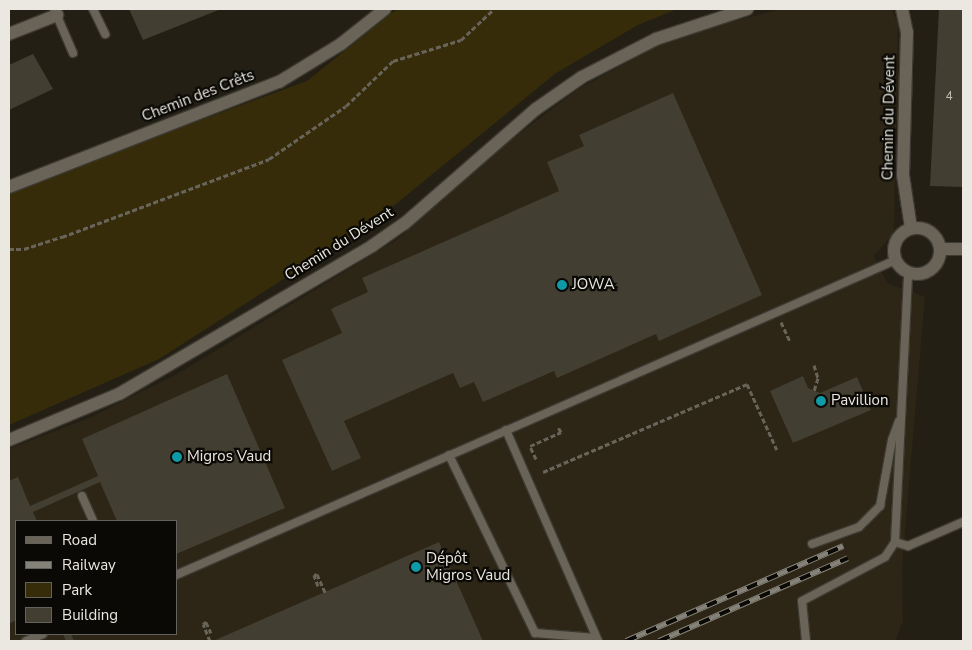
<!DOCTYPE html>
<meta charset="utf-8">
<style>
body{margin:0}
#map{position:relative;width:972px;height:650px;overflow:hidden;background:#231f14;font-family:"Nunito Sans",sans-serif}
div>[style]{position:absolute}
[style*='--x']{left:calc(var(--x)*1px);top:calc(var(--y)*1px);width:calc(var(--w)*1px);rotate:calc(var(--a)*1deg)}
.industrial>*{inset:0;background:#2d2515}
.green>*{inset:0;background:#372c0a}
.building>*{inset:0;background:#423e32}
.path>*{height:3px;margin-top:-1.5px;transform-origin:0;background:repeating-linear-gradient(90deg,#68645a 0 5px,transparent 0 7.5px)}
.roads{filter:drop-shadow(1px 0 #3d3a33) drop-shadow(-1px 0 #3d3a33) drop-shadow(0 1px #3d3a33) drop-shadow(0 -1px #3d3a33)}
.service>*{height:8px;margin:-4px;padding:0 4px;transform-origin:4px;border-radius:4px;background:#696457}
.minor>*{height:12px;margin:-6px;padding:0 6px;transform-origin:6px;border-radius:6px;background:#696457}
.tertiary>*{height:12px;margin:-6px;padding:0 6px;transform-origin:6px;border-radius:6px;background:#696457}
.tertiary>.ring{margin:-6px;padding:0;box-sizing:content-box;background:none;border:12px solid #696457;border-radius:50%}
.rail>*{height:5.5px;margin-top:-2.75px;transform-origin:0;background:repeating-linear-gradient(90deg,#0a0905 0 11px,#858279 0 22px);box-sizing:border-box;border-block:1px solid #858279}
.dots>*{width:14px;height:14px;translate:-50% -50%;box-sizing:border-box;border:2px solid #0a0905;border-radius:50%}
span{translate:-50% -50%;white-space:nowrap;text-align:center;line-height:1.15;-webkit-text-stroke:4.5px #0a0905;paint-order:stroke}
.number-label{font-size:12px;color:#c1beb5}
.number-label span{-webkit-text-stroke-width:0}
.street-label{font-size:15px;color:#ebe8e1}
.poi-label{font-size:15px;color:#ebe8e1}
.left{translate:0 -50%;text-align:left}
.frame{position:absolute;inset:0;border:10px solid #ebe8e1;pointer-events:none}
.legend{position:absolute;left:15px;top:520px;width:162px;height:115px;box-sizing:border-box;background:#0a0905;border:1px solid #64625d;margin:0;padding:6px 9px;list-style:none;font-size:15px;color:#ebe8e1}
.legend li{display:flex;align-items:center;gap:10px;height:25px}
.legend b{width:25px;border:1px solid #64625d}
</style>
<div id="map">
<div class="industrial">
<div style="clip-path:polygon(evenodd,781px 9px,891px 9px,898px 22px,894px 233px,874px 256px,887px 283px,925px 297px,902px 566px,903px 622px,895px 641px,9px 641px,9px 449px,91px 417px,179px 373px,398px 239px,507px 143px,577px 90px,653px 48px,715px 26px,781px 9px,16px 521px,176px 521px,176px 634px,16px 634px,16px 521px)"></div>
</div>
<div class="green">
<div style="clip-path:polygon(397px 9px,677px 9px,638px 25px,556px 73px,380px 217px,159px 359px,9px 425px,9px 195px,47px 177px,307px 81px)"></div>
</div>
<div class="building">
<div style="clip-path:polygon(129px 9px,221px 9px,143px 40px)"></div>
<div style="clip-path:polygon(939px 9px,963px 9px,963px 187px,930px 186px)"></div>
<div style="clip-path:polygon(33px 54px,53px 89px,9px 110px,9px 65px)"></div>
<div style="clip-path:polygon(673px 93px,762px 295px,659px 341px,656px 334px,557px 378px,554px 371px,483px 402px,474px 382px,460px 388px,453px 373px,344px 421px,361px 458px,332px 471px,282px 360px,342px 333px,331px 309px,368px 292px,362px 278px,559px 191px,547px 162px,584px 146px,579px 135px)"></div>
<div style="clip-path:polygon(227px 374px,285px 508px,176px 554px,176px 521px,117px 521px,100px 482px,33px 512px,37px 521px,16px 521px,16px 620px,9px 624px,9px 481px,18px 477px,30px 506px,98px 476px,82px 439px)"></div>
<div style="clip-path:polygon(803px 376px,808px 388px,820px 393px,857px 377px,871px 410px,793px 443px,770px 391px)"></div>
<div style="clip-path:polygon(439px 542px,483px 641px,213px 641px,325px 592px)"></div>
<div style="clip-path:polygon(63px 634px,71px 634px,74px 641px,66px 641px)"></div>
</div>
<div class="path">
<div style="--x:9;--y:249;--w:15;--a:0"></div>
<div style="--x:24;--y:249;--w:40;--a:-18"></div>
<div style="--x:62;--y:237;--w:221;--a:-20.6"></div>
<div style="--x:269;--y:159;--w:93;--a:-34.5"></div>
<div style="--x:346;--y:106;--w:65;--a:-43.8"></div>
<div style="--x:393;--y:61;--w:71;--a:-17.2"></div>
<div style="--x:461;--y:40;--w:45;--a:-43.2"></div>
<div style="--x:781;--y:322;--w:21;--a:65"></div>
<div style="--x:814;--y:365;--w:14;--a:73"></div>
<div style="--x:818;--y:378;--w:14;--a:107"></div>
<div style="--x:536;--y:459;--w:14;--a:-115"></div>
<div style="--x:530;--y:446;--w:34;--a:-24"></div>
<div style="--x:561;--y:432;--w:6;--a:-121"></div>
<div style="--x:543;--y:472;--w:222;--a:-23.3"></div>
<div style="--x:747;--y:384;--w:72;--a:65.6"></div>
<div style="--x:318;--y:586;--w:12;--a:-110"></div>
<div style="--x:314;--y:575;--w:3;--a:-18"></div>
<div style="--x:317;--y:574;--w:20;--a:66"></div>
<div style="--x:210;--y:641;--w:18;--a:-112"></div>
<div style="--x:203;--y:624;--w:4;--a:-34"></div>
<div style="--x:206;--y:622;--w:12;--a:66"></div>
</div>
<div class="roads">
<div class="service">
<div style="--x:54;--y:9;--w:48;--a:66.6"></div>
<div style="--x:93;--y:9;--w:28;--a:64"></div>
<div style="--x:506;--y:430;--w:230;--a:66.4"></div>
<div style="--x:449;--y:455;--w:198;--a:64.2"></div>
<div style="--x:535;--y:633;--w:61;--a:4.7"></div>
<div style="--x:82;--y:496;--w:27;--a:66"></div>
<div style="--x:895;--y:542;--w:14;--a:17"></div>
<div style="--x:908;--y:546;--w:60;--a:-23.6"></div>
<div style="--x:812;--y:544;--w:50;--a:-19.9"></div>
<div style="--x:859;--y:527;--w:30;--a:-45"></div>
<div style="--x:880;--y:506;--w:67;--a:-79.7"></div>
<div style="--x:892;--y:440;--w:20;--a:-70"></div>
<div style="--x:176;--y:575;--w:786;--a:-23.63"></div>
<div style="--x:26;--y:641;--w:18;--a:-22"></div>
<div style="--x:806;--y:641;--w:40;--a:-95.7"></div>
<div style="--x:802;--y:601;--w:94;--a:-27.9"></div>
<div style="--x:885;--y:557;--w:18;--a:-56"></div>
<div style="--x:895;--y:542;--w:270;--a:-87.2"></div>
</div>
<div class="minor">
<div style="--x:9;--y:34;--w:52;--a:-21.6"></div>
<div style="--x:9;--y:187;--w:290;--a:-21.3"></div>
<div style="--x:279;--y:82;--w:73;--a:-31.5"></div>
<div style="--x:341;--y:44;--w:56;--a:-38.5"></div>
</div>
<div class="tertiary">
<div style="--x:902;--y:9;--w:24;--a:78"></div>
<div style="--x:907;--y:32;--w:143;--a:91.6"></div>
<div style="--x:903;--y:175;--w:54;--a:81.4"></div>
<div class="ring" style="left:894px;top:228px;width:34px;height:34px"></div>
<div style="--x:940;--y:249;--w:23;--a:0"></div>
<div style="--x:9;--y:440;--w:119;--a:-22.7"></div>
<div style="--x:119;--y:394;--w:293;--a:-30.3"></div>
<div style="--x:372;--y:246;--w:39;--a:-35"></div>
<div style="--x:404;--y:224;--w:175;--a:-41.1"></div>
<div style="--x:536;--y:109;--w:56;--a:-34.8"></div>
<div style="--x:582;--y:77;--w:83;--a:-27.2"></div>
<div style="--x:656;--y:39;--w:96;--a:-18.2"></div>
</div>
</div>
<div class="rail">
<div style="--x:626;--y:641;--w:237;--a:-23.6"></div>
<div style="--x:659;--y:641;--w:206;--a:-23.7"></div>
</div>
<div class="dots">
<div style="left:562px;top:285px;background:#0f9aa8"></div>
<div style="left:821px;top:401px;background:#0f9aa8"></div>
<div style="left:177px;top:457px;background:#0f9aa8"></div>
<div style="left:416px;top:567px;background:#0f9aa8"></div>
</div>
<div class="number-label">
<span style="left:949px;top:97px">4</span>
</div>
<div class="street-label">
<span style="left:198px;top:96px;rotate:-21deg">Chemin des Crêts</span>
<span style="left:889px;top:118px;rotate:-89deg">Chemin du Dévent</span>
<span style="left:339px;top:244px;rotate:-32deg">Chemin du Dévent</span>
</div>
<div class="poi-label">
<span class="left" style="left:572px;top:285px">JOWA</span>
<span class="left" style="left:831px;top:401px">Pavillion</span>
<span class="left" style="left:187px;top:457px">Migros Vaud</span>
<span class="left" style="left:426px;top:567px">Dépôt<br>Migros Vaud</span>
</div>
<div class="frame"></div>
<ul class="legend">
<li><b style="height:6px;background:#696457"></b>Road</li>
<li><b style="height:6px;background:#858279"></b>Railway</li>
<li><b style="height:14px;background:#372c0a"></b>Park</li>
<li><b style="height:14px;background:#423e32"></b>Building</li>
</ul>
</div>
